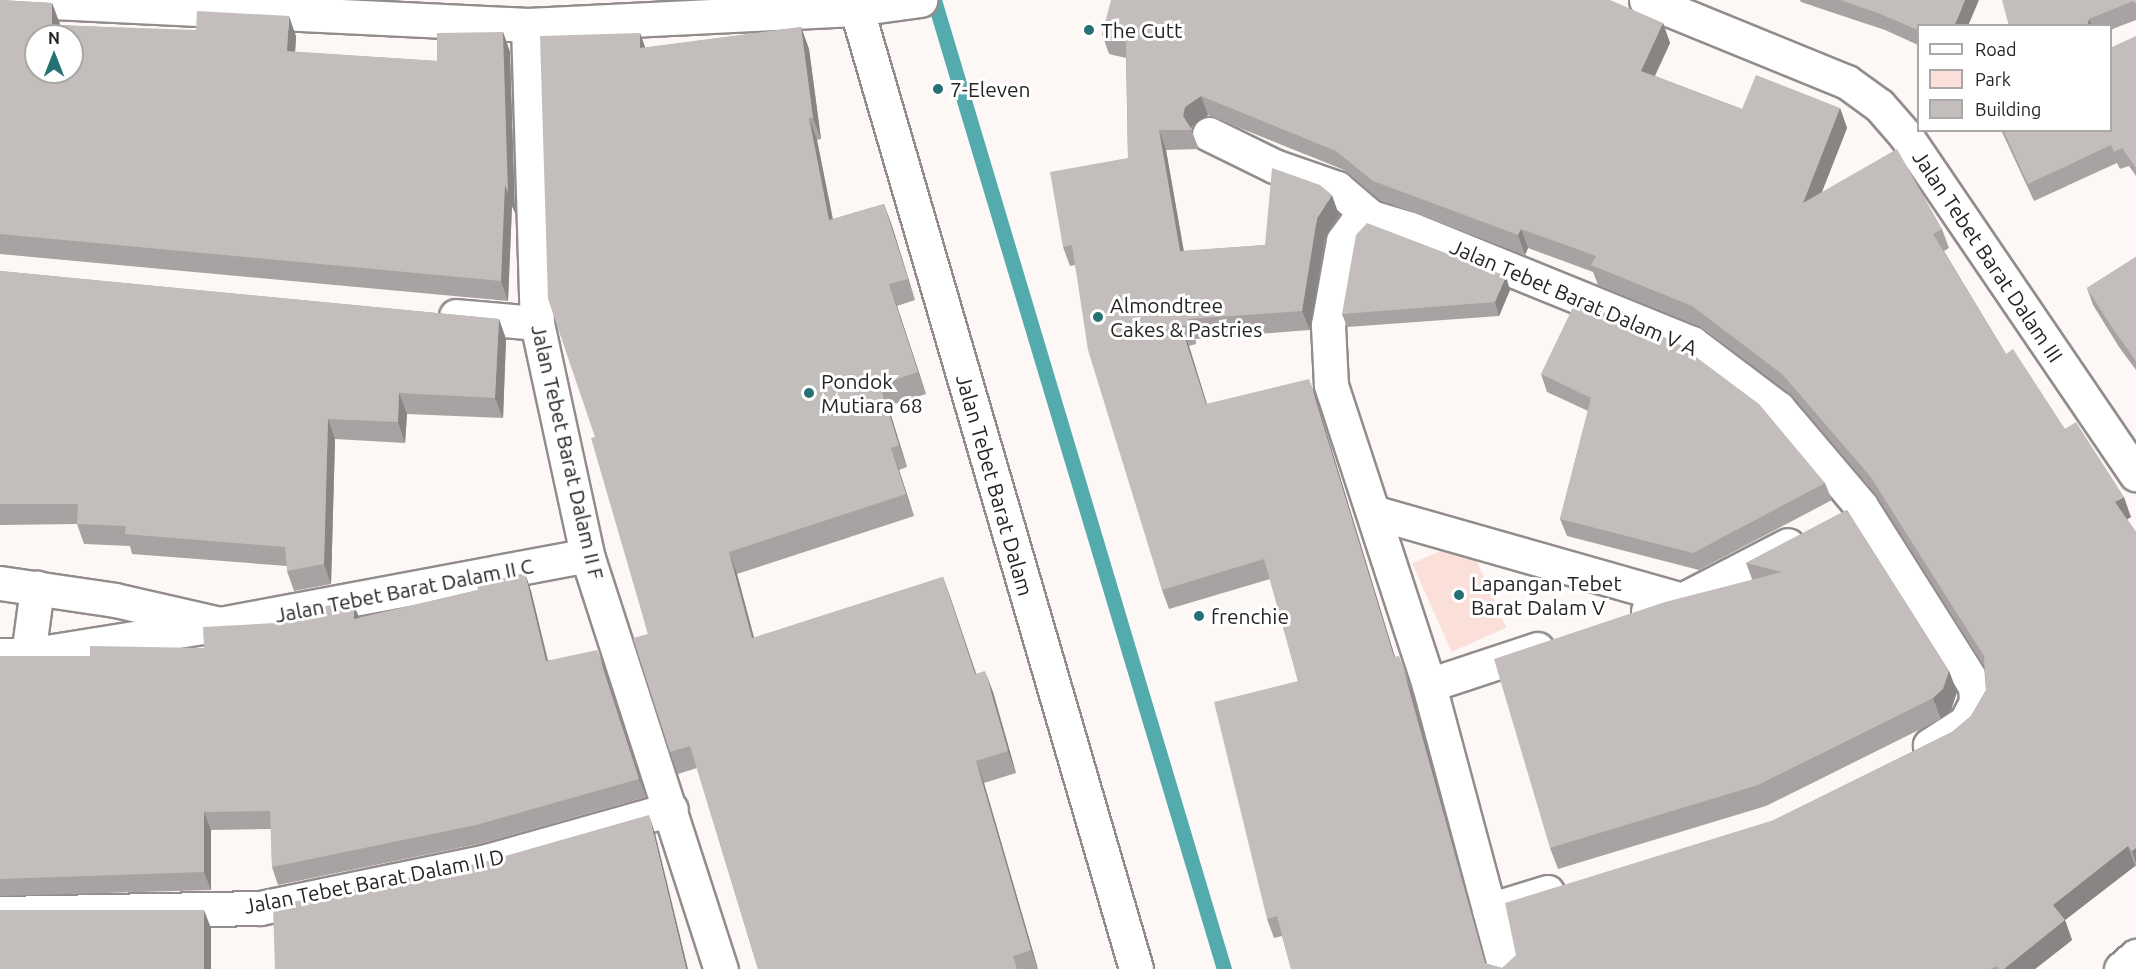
<!DOCTYPE html>
<style>
body{margin:0}
#map{position:relative;width:2136px;height:969px;overflow:hidden;background:#fdf8f6;font-family:Ubuntu,sans-serif}
div>[style]{position:absolute}
[style*='--x']{left:calc(var(--x)*1px);top:calc(var(--y)*1px);width:calc(var(--w)*1px);rotate:calc(var(--a)*1deg)}
.green>*{inset:0;background:#fae0d8;transform-origin:0 0}
.stream>*{height:15px;margin:-7.5px;padding:0 7.5px;transform-origin:7.5px;border-radius:7.5px;background:#54abad}
.roads{filter:drop-shadow(2px 0 #928d8c) drop-shadow(-2px 0 #928d8c) drop-shadow(0 2px #928d8c) drop-shadow(0 -2px #928d8c)}
.minor>*{height:33px;margin:-16.5px;padding:0 16.5px;transform-origin:16.5px;border-radius:16.5px;background:#fff}
.tertiary>*{height:33px;margin:-16.5px;padding:0 16.5px;transform-origin:16.5px;border-radius:16.5px;background:#fff}
.wall>*{inset:0;background:#a8a3a2}
.shaded-wall>*{inset:0;background:#888584}
.building>*{inset:0;background:#c3bebc;transform-origin:0 0}
.dots>*{width:16px;height:16px;translate:-50% -50%;box-sizing:border-box;border:3px solid #fff;border-radius:50%}
span{translate:-50% -50%;white-space:nowrap;text-align:center;line-height:1.15;-webkit-text-stroke:6px #fff;paint-order:stroke}
.poi-label{font-size:21px;color:#272524}
.left{translate:0 -50%;text-align:left}
.street-label{font-size:21px;color:#272524}
.legend{position:absolute;left:1917px;top:24px;width:195px;height:108px;box-sizing:border-box;background:#fff;border:2px solid #a9a8a7;margin:0;padding:8px 10px;list-style:none;font-size:18px;color:#272524}
.legend li{display:flex;align-items:center;gap:12px;height:30px}
.legend b{width:30px;border:2px solid #a9a8a7}
.north{position:absolute;left:24px;top:24px;width:60px;height:60px;box-sizing:border-box;background:#fff;border:2px solid #a9a8a7;border-radius:50%;rotate:0deg;font-size:16px;font-weight:700;line-height:24px;text-align:center;color:#272524}
.north::after{content:'';display:block;margin:auto;width:21px;height:27px;background:#267173;clip-path:polygon(50% 0,100% 100%,50% 72%,0 100%)}
</style>
<div id="map">
<div class="green">
<div style="left:1467px;top:539px;width:97px;height:60px;rotate:66deg"></div>
</div>
<div class="stream">
<div style="--x:934;--y:0;--w:1011;--a:73.34"></div>
</div>
<div class="roads">
<div class="minor">
<div style="--x:12;--y:0;--w:517;--a:2.77"></div>
<div style="--x:528;--y:25;--w:327;--a:-2.8"></div>
<div style="--x:855;--y:9;--w:66;--a:-7.9"></div>
<div style="--x:1646;--y:0;--w:217;--a:22.2"></div>
<div style="--x:1847;--y:82;--w:39;--a:36"></div>
<div style="--x:1879;--y:105;--w:41;--a:48.9"></div>
<div style="--x:1906;--y:136;--w:409;--a:55.8"></div>
<div style="--x:528;--y:25;--w:298;--a:88.3"></div>
<div style="--x:537;--y:323;--w:237;--a:77.8"></div>
<div style="--x:587;--y:555;--w:435;--a:72.1"></div>
<div style="--x:1209;--y:134;--w:72;--a:26.2"></div>
<div style="--x:1274;--y:166;--w:67;--a:19.2"></div>
<div style="--x:1337;--y:188;--w:45;--a:40.5"></div>
<div style="--x:456;--y:316;--w:81;--a:4.9"></div>
<div style="--x:1373;--y:512;--w:321;--a:15.9"></div>
<div style="--x:0;--y:583;--w:116;--a:8.4"></div>
<div style="--x:115;--y:600;--w:108;--a:12.9"></div>
<div style="--x:220;--y:624;--w:373;--a:-10.6"></div>
<div style="--x:1648;--y:611;--w:36;--a:-18"></div>
<div style="--x:1682;--y:600;--w:119;--a:-27.4"></div>
<div style="--x:0;--y:655;--w:28;--a:0"></div>
<div style="--x:28;--y:655;--w:177;--a:-9.1"></div>
<div style="--x:28;--y:655;--w:68;--a:-82.3"></div>
<div style="--x:1429;--y:685;--w:114;--a:-18.4"></div>
<div style="--x:1489;--y:910;--w:61;--a:-17.2"></div>
<div style="--x:0;--y:913;--w:260;--a:-1.1"></div>
<div style="--x:260;--y:908;--w:232;--a:-11.7"></div>
<div style="--x:487;--y:861;--w:191;--a:-15.8"></div>
<div style="--x:1505;--y:969;--w:294;--a:-105"></div>
<div style="--x:1429;--y:685;--w:316;--a:-108.1"></div>
<div style="--x:1331;--y:385;--w:60;--a:-92.9"></div>
<div style="--x:1328;--y:325;--w:85;--a:-79.9"></div>
<div style="--x:1343;--y:241;--w:24;--a:-54"></div>
<div style="--x:1357;--y:222;--w:15;--a:-20"></div>
<div style="--x:1371;--y:217;--w:42;--a:16.7"></div>
<div style="--x:1411;--y:229;--w:303;--a:22.1"></div>
<div style="--x:1692;--y:343;--w:108;--a:37.1"></div>
<div style="--x:1778;--y:408;--w:128;--a:49.7"></div>
<div style="--x:1861;--y:506;--w:213;--a:57.7"></div>
<div style="--x:1975;--y:686;--w:16;--a:86"></div>
<div style="--x:1976;--y:702;--w:22;--a:117"></div>
<div style="--x:1966;--y:722;--w:43;--a:147.4"></div>
<div style="--x:2121;--y:969;--w:20;--a:-41"></div>
</div>
<div class="tertiary">
<div style="--x:854;--y:0;--w:1009;--a:73.77"></div>
</div>
</div>
<div class="wall">
<div style="clip-path:polygon(0 0,52px 3px,60px 25px,296px 36px,295px 52px,437px 61px,503px 32px,510px 52px,515px 213px,512px 206px,508px 301px,0 254px)"></div>
<div style="clip-path:polygon(1800px 0,1979px 0,1918px 26px,1918px 45px,1885px 30px,1801px 2px)"></div>
<div style="clip-path:polygon(2136px 0,2136px 20px,2110px 30px,2110px 26px,2009px 26px)"></div>
<div style="clip-path:polygon(evenodd,1663px 23px,1670px 43px,1655px 76px,1742px 109px,1840px 108px,1847px 128px,1822px 192px,1942px 229px,1949px 248px,1944px 251px,2006px 354px,2065px 429px,2131px 517px,2127px 519px,2136px 532px,2136px 867px,2135px 866px,2065px 920px,2072px 940px,2035px 969px,1291px 969px,1282px 936px,1274px 938px,1267px 919px,1298px 681px,1270px 579px,1169px 609px,1162px 590px,1075px 265px,1070px 266px,1063px 247px,1128px 158px,1126px 58px,1109px 54px,1102px 34px,1663px 23px,1208px 115px,1344px 170px,1380px 200px,1525px 255px,1528px 248px,1593px 272px,1598px 285px,1699px 326px,1790px 393px,1877px 496px,1984px 666px,1986px 690px,1971px 716px,1952px 732px,1774px 820px,1502px 968px,1487px 964px,1411px 690px,1395px 657px,1316px 398px,1207px 404px,1189px 346px,1196px 344px,1195px 339px,1310px 330px,1325px 238px,1339px 215px,1265px 245px,1184px 251px,1166px 150px,1199px 149px,1191px 129px,1192px 126px,1208px 115px)"></div>
<div style="clip-path:polygon(801px 27px,809px 49px,821px 139px,817px 140px,833px 219px,884px 204px,892px 226px,915px 300px,897px 306px,926px 394px,888px 406px,907px 467px,899px 470px,914px 516px,737px 574px,754px 638px,943px 577px,976px 673px,993px 692px,1016px 773px,984px 783px,1038px 969px,758px 969px,697px 768px,678px 774px,670px 752px,648px 634px,595px 437px,640px 33px,645px 48px)"></div>
<div style="clip-path:polygon(2136px 36px,2136px 176px,2129px 166px,2120px 169px,2117px 163px,2034px 201px,2001px 130px,2110px 130px)"></div>
<div style="clip-path:polygon(2136px 257px,2136px 370px,2119px 347px,2093px 305px,2087px 288px)"></div>
<div style="clip-path:polygon(0 271px,499px 319px,506px 339px,503px 418px,407px 414px,405px 443px,335px 439px,331px 584px,294px 591px,287px 571px,287px 566px,132px 554px,130px 546px,84px 544px,77px 524px,0 525px)"></div>
<div style="clip-path:polygon(1510px 290px,1499px 316px,1347px 327px,1342px 314px)"></div>
<div style="clip-path:polygon(1541px 374px,1825px 483px,1832px 500px,1699px 570px,1567px 536px,1560px 519px,1588px 411px,1547px 392px)"></div>
<div style="clip-path:polygon(1847px 510px,1949px 671px,1957px 692px,1951px 710px,1941px 719px,1766px 806px,1558px 869px,1550px 848px,1752px 579px,1746px 563px)"></div>
<div style="clip-path:polygon(525px 573px,531px 591px,548px 660px,604px 667px,646px 797px,483px 843px,278px 885px,272px 867px,271px 829px,211px 830px,211px 890px,0 896px,0 656px,90px 656px,204px 648px,359px 618px,478px 590px)"></div>
</div>
<div class="shaded-wall">
<div style="clip-path:polygon(1965px 0,1979px 0,1968px 26px,1954px 26px)"></div>
<div style="clip-path:polygon(52px 3px,60px 24px,59px 36px,52px 25px)"></div>
<div style="clip-path:polygon(289px 16px,296px 36px,294px 72px,287px 51px)"></div>
<div style="clip-path:polygon(2089px 19px,2092px 26px,2087px 26px)"></div>
<div style="clip-path:polygon(1663px 23px,1670px 43px,1648px 90px,1641px 71px)"></div>
<div style="clip-path:polygon(801px 27px,809px 49px,821px 139px,813px 118px)"></div>
<div style="clip-path:polygon(503px 32px,510px 52px,515px 213px,512px 206px,508px 301px,501px 281px)"></div>
<div style="clip-path:polygon(640px 33px,648px 55px,640px 48px)"></div>
<div style="clip-path:polygon(1201px 96px,1208px 115px,1192px 126px,1191px 130px,1183px 116px,1185px 107px)"></div>
<div style="clip-path:polygon(1840px 108px,1847px 128px,1810px 222px,1803px 203px)"></div>
<div style="clip-path:polygon(809px 118px,817px 140px,837px 242px,829px 220px)"></div>
<div style="clip-path:polygon(1159px 130px,1166px 150px,1187px 271px,1180px 251px)"></div>
<div style="clip-path:polygon(1332px 195px,1339px 215px,1325px 238px,1310px 330px,1302px 311px,1317px 218px)"></div>
<div style="clip-path:polygon(884px 204px,892px 226px,915px 300px,908px 279px)"></div>
<div style="clip-path:polygon(1521px 229px,1528px 248px,1525px 255px,1518px 235px)"></div>
<div style="clip-path:polygon(1506px 276px,1510px 290px,1499px 316px,1495px 302px)"></div>
<div style="clip-path:polygon(889px 284px,897px 306px,926px 394px,918px 372px)"></div>
<div style="clip-path:polygon(499px 319px,506px 339px,503px 418px,495px 398px)"></div>
<div style="clip-path:polygon(1188px 319px,1195px 339px,1196px 344px,1189px 325px)"></div>
<div style="clip-path:polygon(1181px 326px,1189px 346px,1213px 424px,1206px 404px)"></div>
<div style="clip-path:polygon(1309px 379px,1316px 398px,1401px 677px,1394px 657px)"></div>
<div style="clip-path:polygon(880px 385px,888px 406px,907px 467px,899px 445px)"></div>
<div style="clip-path:polygon(399px 393px,407px 414px,405px 443px,398px 422px)"></div>
<div style="clip-path:polygon(328px 419px,335px 439px,331px 584px,324px 564px)"></div>
<div style="clip-path:polygon(891px 448px,899px 470px,914px 516px,906px 494px)"></div>
<div style="clip-path:polygon(2124px 497px,2131px 517px,2123px 522px,2115px 502px)"></div>
<div style="clip-path:polygon(729px 552px,737px 574px,760px 660px,752px 638px)"></div>
<div style="clip-path:polygon(525px 573px,531px 591px,552px 679px,546px 661px)"></div>
<div style="clip-path:polygon(943px 577px,951px 599px,983px 695px,975px 674px)"></div>
<div style="clip-path:polygon(353px 602px,360px 620px,354px 619px)"></div>
<div style="clip-path:polygon(597px 650px,604px 667px,646px 797px,639px 779px)"></div>
<div style="clip-path:polygon(1399px 656px,1411px 690px,1488px 969px,1485px 963px)"></div>
<div style="clip-path:polygon(985px 671px,993px 692px,1016px 773px,1008px 751px)"></div>
<div style="clip-path:polygon(1949px 671px,1957px 692px,1951px 710px,1941px 719px,1933px 698px)"></div>
<div style="clip-path:polygon(976px 761px,984px 783px,1038px 969px,1031px 950px)"></div>
<div style="clip-path:polygon(204px 812px,211px 830px,211px 890px,204px 872px)"></div>
<div style="clip-path:polygon(649px 815px,655px 833px,688px 969px,686px 969px)"></div>
<div style="clip-path:polygon(2128px 846px,2135px 866px,2065px 920px,2072px 940px,2035px 969px,2004px 969px,2053px 905px)"></div>
<div style="clip-path:polygon(2136px 848px,2136px 863px,2132px 851px)"></div>
<div style="clip-path:polygon(204px 910px,211px 928px,211px 969px,204px 969px)"></div>
</div>
<div class="building">
<div style="clip-path:polygon(evenodd,0 0,52px 3px,52px 25px,196px 30px,197px 11px,289px 16px,287px 51px,437px 61px,437px 33px,503px 32px,508px 193px,505px 185px,501px 281px,0 234px,0 0,36px 36px,72px 36px,72px 72px,36px 72px,36px 36px)"></div>
<div style="clip-path:polygon(evenodd,1111px 0,1610px 0,1663px 23px,1641px 71px,1742px 109px,1756px 75px,1840px 108px,1803px 203px,1897px 149px,1942px 229px,1933px 234px,2006px 354px,2013px 349px,2065px 429px,2076px 422px,2124px 497px,2115px 502px,2136px 532px,2136px 848px,2132px 851px,2128px 846px,2053px 905px,2065px 920px,2004px 969px,1999px 969px,1996px 966px,1991px 969px,1291px 969px,1277px 916px,1267px 919px,1214px 702px,1298px 681px,1264px 559px,1162px 590px,1088px 350px,1072px 245px,1063px 247px,1050px 172px,1128px 158px,1126px 40px,1102px 34px,1111px 0,1201px 96px,1336px 151px,1373px 181px,1518px 235px,1521px 229px,1596px 256px,1591px 265px,1692px 306px,1782px 374px,1870px 476px,1984px 656px,1986px 690px,1971px 716px,1952px 732px,1774px 820px,1505px 903px,1516px 955px,1502px 968px,1485px 963px,1404px 671px,1399px 656px,1394px 657px,1309px 379px,1206px 404px,1181px 326px,1189px 325px,1188px 319px,1302px 311px,1317px 218px,1332px 195px,1320px 185px,1272px 168px,1265px 245px,1180px 251px,1159px 130px,1192px 130px,1183px 116px,1185px 107px,1201px 96px)"></div>
<div style="clip-path:polygon(1840px 0,1965px 0,1954px 26px,1918px 26px,1918px 30px,1878px 13px)"></div>
<div style="clip-path:polygon(2002px 0,2136px 0,2136px 4px,2133px 1px,2089px 19px,2087px 26px,2009px 26px)"></div>
<div style="clip-path:polygon(801px 27px,813px 118px,809px 118px,829px 220px,884px 204px,908px 279px,889px 284px,918px 372px,880px 385px,899px 445px,891px 448px,906px 494px,729px 552px,752px 638px,943px 577px,975px 674px,985px 671px,1008px 751px,976px 761px,1031px 950px,1013px 956px,1017px 969px,758px 969px,690px 746px,670px 752px,633px 638px,648px 634px,591px 438px,595px 437px,548px 299px,540px 36px,640px 33px,640px 48px)"></div>
<div style="clip-path:polygon(2136px 36px,2136px 168px,2122px 148px,2114px 152px,2111px 145px,2028px 184px,2003px 130px,2110px 130px,2110px 48px)"></div>
<div style="clip-path:polygon(1367px 223px,1506px 276px,1495px 302px,1342px 314px,1356px 235px)"></div>
<div style="clip-path:polygon(2136px 257px,2136px 361px,2113px 329px,2087px 288px)"></div>
<div style="clip-path:polygon(0 271px,499px 319px,495px 398px,399px 393px,398px 422px,328px 419px,324px 564px,287px 571px,285px 547px,125px 534px,126px 526px,77px 524px,78px 504px,0 504px)"></div>
<div style="clip-path:polygon(1576px 301px,1676px 342px,1759px 404px,1825px 483px,1693px 553px,1560px 519px,1591px 398px,1541px 374px)"></div>
<div style="clip-path:polygon(1847px 510px,1949px 671px,1943px 689px,1933px 698px,1758px 785px,1550px 848px,1494px 659px,1665px 602px,1782px 572px,1746px 563px)"></div>
<div style="clip-path:polygon(525px 573px,546px 661px,597px 650px,639px 779px,476px 825px,272px 867px,270px 811px,204px 812px,204px 872px,0 879px,0 656px,90px 656px,90px 646px,204px 648px,203px 627px,292px 622px,291px 611px,353px 602px,354px 619px,478px 590px,477px 584px)"></div>
<div style="clip-path:polygon(649px 815px,686px 969px,275px 969px,273px 906px,484px 862px)"></div>
<div style="left:204px;top:910px;width:59px;height:204px;rotate:90deg"></div>
</div>
<div class="dots">
<div style="left:1089px;top:30px;background:#267173"></div>
<div style="left:938px;top:89px;background:#267173"></div>
<div style="left:1098px;top:317px;background:#267173"></div>
<div style="left:809px;top:393px;background:#267173"></div>
<div style="left:1459px;top:595px;background:#267173"></div>
<div style="left:1199px;top:616px;background:#267173"></div>
</div>
<div class="poi-label">
<span class="left" style="left:1101px;top:30px">The Cutt</span>
<span class="left" style="left:950px;top:89px">7-Eleven</span>
<span class="left" style="left:1110px;top:317px">Almondtree<br>Cakes &amp; Pastries</span>
<span class="left" style="left:821px;top:393px">Pondok<br>Mutiara 68</span>
<span class="left" style="left:1471px;top:595px">Lapangan Tebet<br>Barat Dalam V</span>
<span class="left" style="left:1211px;top:616px">frenchie</span>
</div>
<div class="street-label">
<span style="left:1988px;top:256px;rotate:56deg">Jalan Tebet Barat Dalam III</span>
<span style="left:1574px;top:297px;rotate:23deg">Jalan Tebet Barat Dalam V A</span>
<span style="left:568px;top:452px;rotate:77deg">Jalan Tebet Barat Dalam II F</span>
<span style="left:995px;top:485px;rotate:74deg">Jalan Tebet Barat Dalam</span>
<span style="left:404px;top:590px;rotate:-11deg">Jalan Tebet Barat Dalam II C</span>
<span style="left:374px;top:881px;rotate:-11deg">Jalan Tebet Barat Dalam II D</span>
</div>
<ul class="legend">
<li><b style="height:8px;background:#fff"></b>Road</li>
<li><b style="height:16px;background:#fae0d8"></b>Park</li>
<li><b style="height:16px;background:#c3bebc"></b>Building</li>
</ul>
<div class="north">N</div>
</div>
